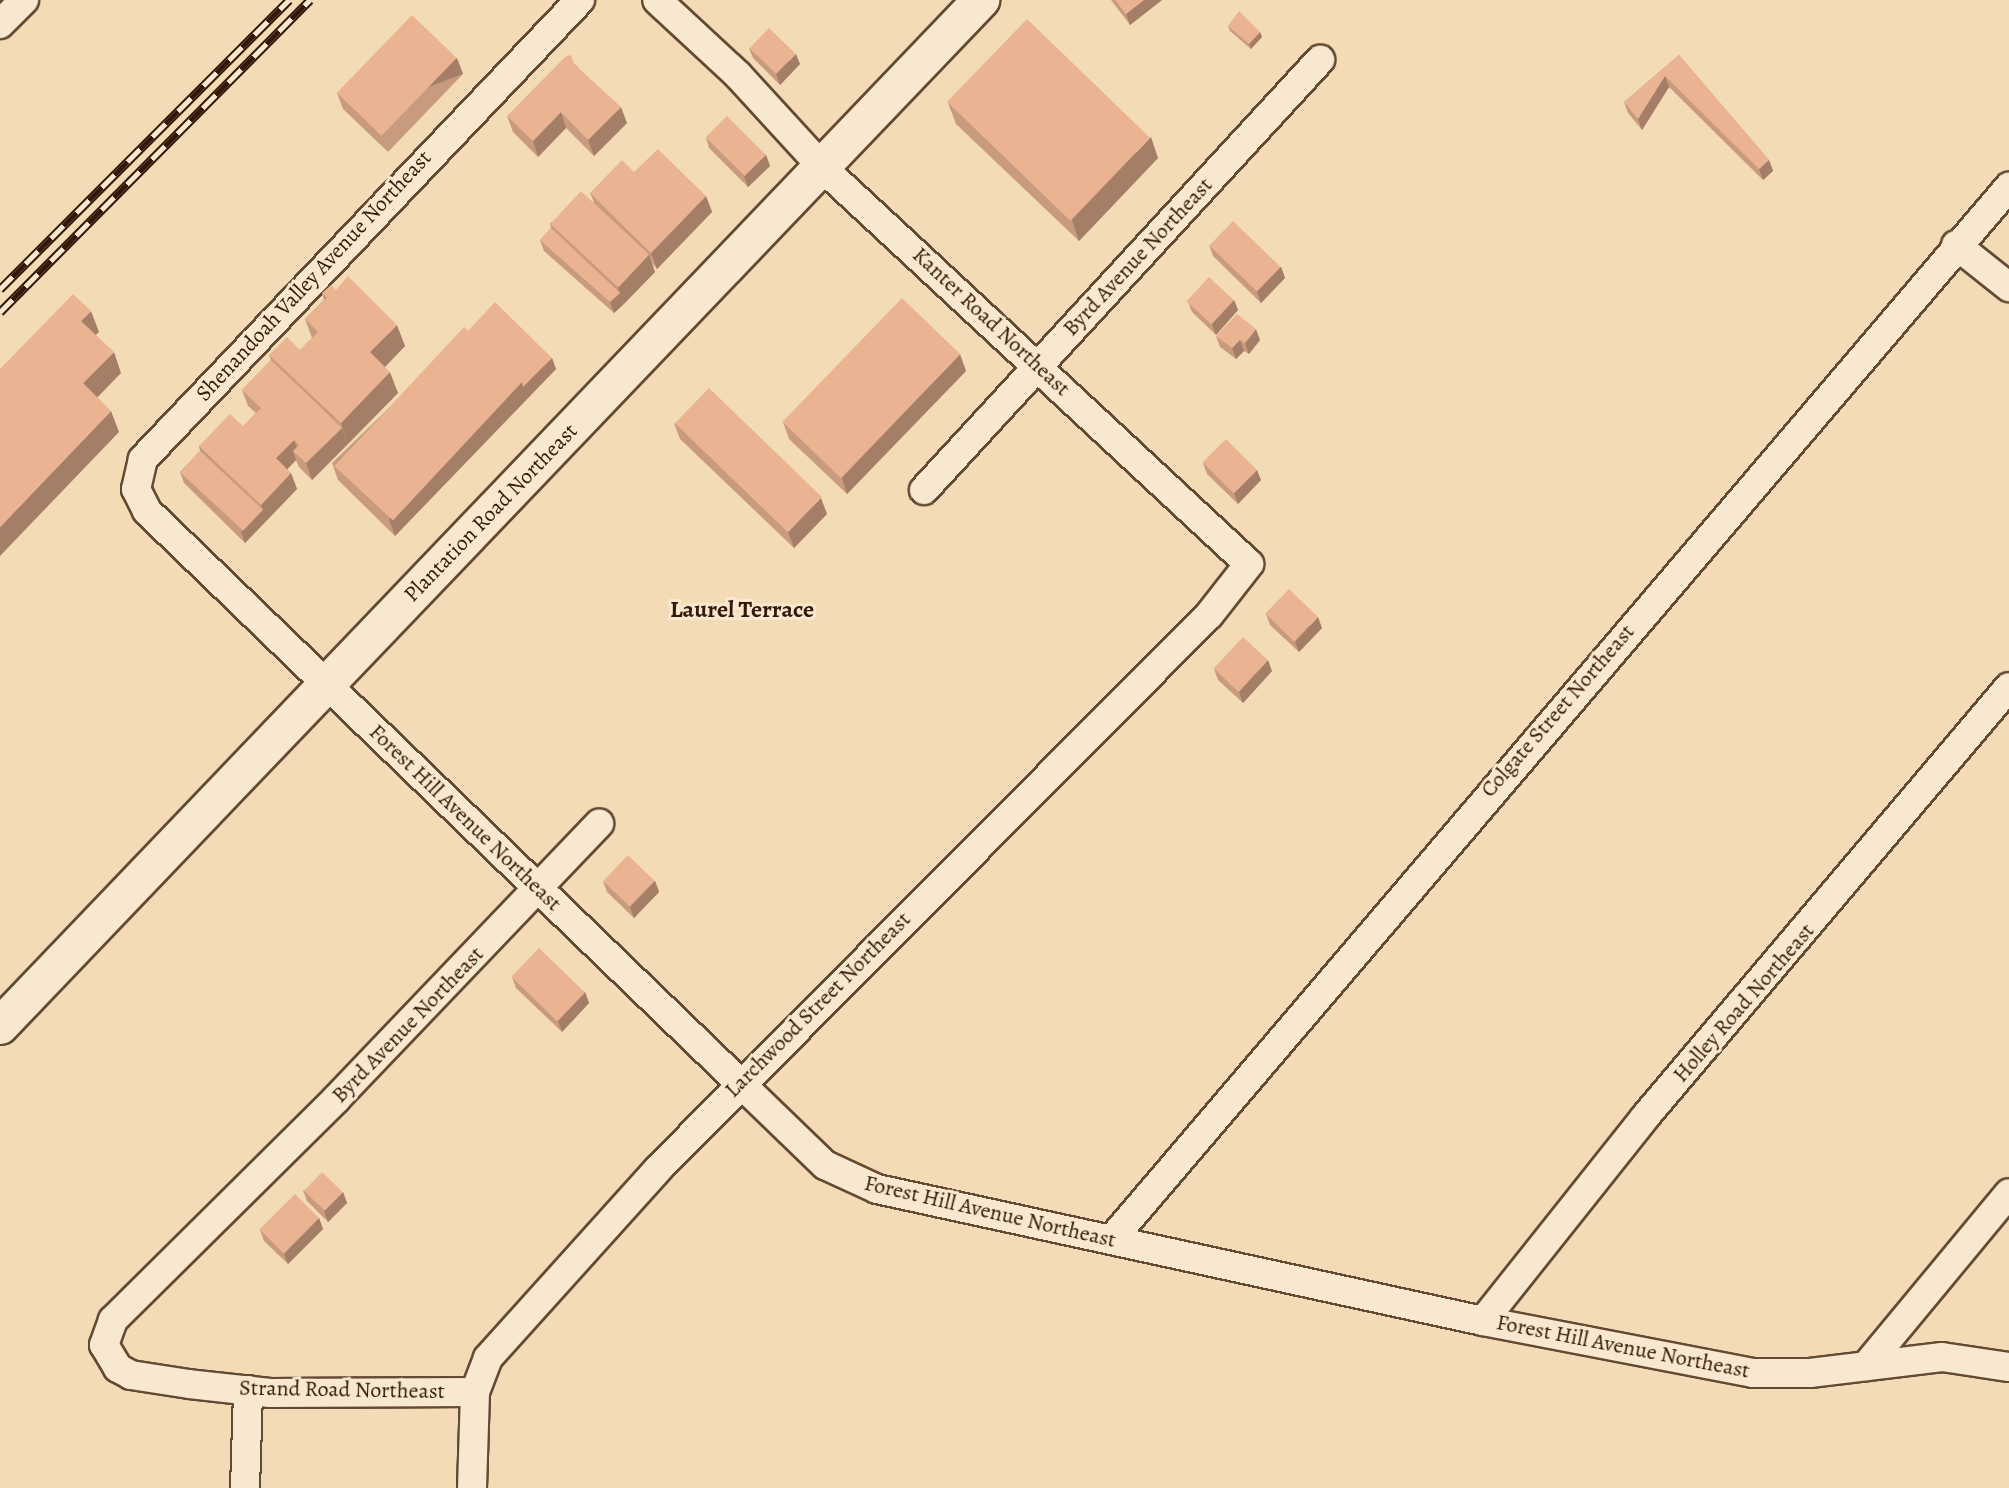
<!DOCTYPE html>
<style>
body{margin:0}
#map{position:relative;width:2009px;height:1488px;overflow:hidden;background:#f3dcb5;font-family:Alegreya,serif}
div>[style]{position:absolute}
[style*='--x']{left:calc(var(--x)*1px);top:calc(var(--y)*1px);width:calc(var(--w)*1px);rotate:calc(var(--a)*1deg)}
.roads{filter:drop-shadow(2px 0 #644934) drop-shadow(-2px 0 #644934) drop-shadow(0 2px #644934) drop-shadow(0 -2px #644934)}
.minor>*{height:28px;margin:-14px;padding:0 14px;transform-origin:14px;border-radius:14px;background:#f7e8cf}
.tertiary>*{height:36px;margin:-18px;padding:0 18px;transform-origin:18px;border-radius:18px;background:#f7e8cf}
.rail>*{height:9px;margin-top:-4.5px;transform-origin:0;background:repeating-linear-gradient(90deg,#f7e8cf 0 18px,#351809 0 36px);box-sizing:border-box;border-block:2px solid #351809}
.wall>*{inset:0;background:#c99b7e}
.shaded-wall>*{inset:0;background:#a47e67;transform-origin:0 0}
.building>*{inset:0;background:#eab493;transform-origin:0 0}
span{translate:-50% -50%;white-space:nowrap;text-align:center;line-height:1.15;-webkit-text-stroke:6px #f7e8cf;paint-order:stroke}
.street-label{font-size:22px;color:#351809}
.neighbourhood-label{font-size:24px;color:#351809;font-weight:700}
</style>
<div id="map">
<div class="roads">
<div class="minor">
<div style="--x:580;--y:0;--w:634;--a:133.59"></div>
<div style="--x:143;--y:459;--w:31;--a:103"></div>
<div style="--x:136;--y:489;--w:25;--a:63"></div>
<div style="--x:147;--y:511;--w:824;--a:43.97"></div>
<div style="--x:740;--y:1083;--w:118;--a:44"></div>
<div style="--x:825;--y:1165;--w:57;--a:24.8"></div>
<div style="--x:877;--y:1189;--w:620;--a:12.29"></div>
<div style="--x:1483;--y:1321;--w:275;--a:10.9"></div>
<div style="--x:1753;--y:1373;--w:57;--a:0"></div>
<div style="--x:1810;--y:1373;--w:133;--a:-6.9"></div>
<div style="--x:1942;--y:1357;--w:68;--a:8.5"></div>
<div style="--x:0;--y:24;--w:34;--a:-45"></div>
<div style="--x:1956;--y:245;--w:68;--a:38.4"></div>
<div style="--x:924;--y:490;--w:585;--a:-47.36"></div>
<div style="--x:1112;--y:1239;--w:1383;--a:-49.55"></div>
<div style="--x:1483;--y:1321;--w:260;--a:-51.5"></div>
<div style="--x:1645;--y:1117;--w:563;--a:-49.75"></div>
<div style="--x:1866;--y:1366;--w:224;--a:-50.4"></div>
<div style="--x:475;--y:1392;--w:205;--a:179.7"></div>
<div style="--x:270;--y:1393;--w:81;--a:-173.7"></div>
<div style="--x:189;--y:1384;--w:59;--a:-171.2"></div>
<div style="--x:131;--y:1375;--w:15;--a:-152"></div>
<div style="--x:118;--y:1368;--w:27;--a:-121"></div>
<div style="--x:104;--y:1345;--w:27;--a:-70"></div>
<div style="--x:113;--y:1320;--w:314;--a:-44.7"></div>
<div style="--x:336;--y:1099;--w:381;--a:-46.3"></div>
<div style="--x:245;--y:1488;--w:98;--a:-88.2"></div>
<div style="--x:472;--y:1488;--w:96;--a:-88.2"></div>
<div style="--x:475;--y:1392;--w:36;--a:-69"></div>
<div style="--x:488;--y:1358;--w:254;--a:-48"></div>
<div style="--x:658;--y:1169;--w:781;--a:-45.16"></div>
<div style="--x:1209;--y:615;--w:65;--a:-51.9"></div>
<div style="--x:1249;--y:564;--w:580;--a:-137.1"></div>
<div style="--x:824;--y:169;--w:127;--a:-132.5"></div>
<div style="--x:738;--y:75;--w:110;--a:-137.2"></div>
</div>
<div class="tertiary">
<div style="--x:0;--y:1026;--w:1420;--a:-46.28"></div>
</div>
</div>
<div class="rail">
<div style="--x:0;--y:289;--w:409;--a:-45"></div>
<div style="--x:0;--y:312;--w:440;--a:-45.2"></div>
</div>
<div class="wall">
<div style="clip-path:polygon(1111px 0,1162px 0,1130px 25px)"></div>
<div style="clip-path:polygon(1228px 26px,1260px 32px,1262px 37px,1251px 49px,1230px 31px)"></div>
<div style="clip-path:polygon(749px 48px,800px 64px,780px 85px,753px 58px)"></div>
<div style="clip-path:polygon(1679px 55px,1769px 160px,1773px 171px,1763px 180px,1669px 87px,1642px 130px,1628px 113px,1624px 102px)"></div>
<div style="clip-path:polygon(575px 64px,627px 123px,594px 156px,566px 128px,538px 157px,513px 132px,507px 116px)"></div>
<div style="clip-path:polygon(463px 74px,388px 152px,343px 109px,337px 93px)"></div>
<div style="clip-path:polygon(948px 103px,1158px 158px,1079px 241px,956px 124px)"></div>
<div style="clip-path:polygon(706px 137px,766px 155px,770px 166px,748px 187px,709px 148px)"></div>
<div style="clip-path:polygon(634px 172px,706px 196px,712px 212px,657px 269px,652px 263px,655px 272px,614px 313px,544px 251px,540px 240px,551px 228px,550px 223px,594px 202px,590px 193px)"></div>
<div style="clip-path:polygon(1209px 245px,1281px 267px,1285px 278px,1261px 303px,1213px 256px)"></div>
<div style="clip-path:polygon(322px 293px,405px 346px,385px 367px,398px 393px,312px 480px,299px 467px,296px 460px,287px 469px,291px 473px,297px 489px,245px 543px,184px 483px,180px 472px,200px 451px,199px 446px,243px 426px,256px 413px,248px 406px,242px 390px,271px 360px,269px 355px,300px 350px,312px 338px,305px 319px,324px 300px)"></div>
<div style="clip-path:polygon(1234px 300px,1238px 310px,1216px 335px,1192px 312px,1188px 302px)"></div>
<div style="clip-path:polygon(468px 331px,552px 358px,556px 369px,395px 536px,338px 480px,332px 463px)"></div>
<div style="clip-path:polygon(1216px 336px,1260px 340px,1249px 354px,1244px 351px,1236px 359px,1220px 347px)"></div>
<div style="clip-path:polygon(966px 371px,847px 494px,789px 439px,783px 422px)"></div>
<div style="clip-path:polygon(674px 423px,827px 514px,794px 548px,680px 439px)"></div>
<div style="clip-path:polygon(1203px 463px,1261px 480px,1238px 504px,1207px 474px)"></div>
<div style="clip-path:polygon(1266px 614px,1322px 628px,1299px 652px,1270px 625px)"></div>
<div style="clip-path:polygon(1214px 669px,1272px 671px,1243px 703px,1218px 680px)"></div>
<div style="clip-path:polygon(603px 881px,655px 881px,659px 892px,634px 918px,607px 892px)"></div>
<div style="clip-path:polygon(512px 977px,585px 992px,589px 1003px,562px 1032px,516px 988px)"></div>
<div style="clip-path:polygon(303px 1190px,343px 1192px,347px 1203px,328px 1222px,307px 1201px)"></div>
<div style="clip-path:polygon(319px 1218px,323px 1229px,288px 1264px,264px 1241px,260px 1230px)"></div>
</div>
<div class="shaded-wall">
<div style="clip-path:polygon(1144px 0,1162px 0,1130px 25px,1126px 14px)"></div>
<div style="clip-path:polygon(1260px 32px,1262px 37px,1251px 49px,1249px 44px)"></div>
<div style="clip-path:polygon(796px 54px,800px 64px,780px 85px,776px 74px)"></div>
<div style="left:457px;top:58px;width:17px;height:108px;rotate:69deg"></div>
<div style="clip-path:polygon(1665px 76px,1669px 87px,1642px 130px,1638px 119px)"></div>
<div style="clip-path:polygon(621px 107px,627px 123px,594px 156px,588px 140px)"></div>
<div style="clip-path:polygon(561px 112px,566px 128px,538px 157px,533px 141px)"></div>
<div style="clip-path:polygon(1151px 137px,1158px 158px,1079px 241px,1072px 220px)"></div>
<div style="clip-path:polygon(766px 155px,770px 166px,748px 187px,744px 176px)"></div>
<div style="clip-path:polygon(1769px 160px,1773px 171px,1763px 180px,1759px 169px)"></div>
<div style="clip-path:polygon(706px 196px,712px 212px,657px 269px,651px 253px)"></div>
<div style="clip-path:polygon(649px 255px,655px 272px,624px 304px,618px 288px)"></div>
<div style="clip-path:polygon(1281px 267px,1285px 278px,1261px 303px,1257px 292px)"></div>
<div style="clip-path:polygon(620px 293px,624px 304px,614px 313px,610px 302px)"></div>
<div style="clip-path:polygon(1234px 300px,1238px 310px,1216px 335px,1212px 324px)"></div>
<div style="clip-path:polygon(91px 311px,99px 332px,88px 342px,81px 321px)"></div>
<div style="clip-path:polygon(397px 325px,405px 346px,378px 374px,370px 352px)"></div>
<div style="clip-path:polygon(1256px 329px,1260px 340px,1249px 354px,1245px 343px)"></div>
<div style="clip-path:polygon(1240px 340px,1244px 351px,1236px 359px,1232px 348px)"></div>
<div style="clip-path:polygon(114px 352px,121px 373px,90px 405px,83px 383px)"></div>
<div style="clip-path:polygon(960px 354px,966px 371px,847px 494px,842px 478px)"></div>
<div style="clip-path:polygon(552px 358px,556px 369px,395px 536px,389px 519px,522px 382px)"></div>
<div style="clip-path:polygon(390px 372px,398px 393px,348px 444px,341px 423px)"></div>
<div style="clip-path:polygon(111px 411px,119px 432px,0 556px,0 527px)"></div>
<div style="clip-path:polygon(342px 428px,348px 444px,312px 480px,306px 463px)"></div>
<div style="clip-path:polygon(294px 440px,300px 456px,293px 451px,296px 460px,282px 475px,276px 458px)"></div>
<div style="clip-path:polygon(1257px 470px,1261px 480px,1238px 504px,1234px 493px)"></div>
<div style="clip-path:polygon(291px 473px,297px 489px,245px 543px,241px 532px,263px 510px,261px 505px)"></div>
<div style="clip-path:polygon(821px 498px,827px 514px,794px 548px,788px 532px)"></div>
<div style="clip-path:polygon(1318px 617px,1322px 628px,1299px 652px,1295px 642px)"></div>
<div style="clip-path:polygon(1268px 660px,1272px 671px,1243px 703px,1239px 692px)"></div>
<div style="clip-path:polygon(655px 881px,659px 892px,634px 918px,630px 907px)"></div>
<div style="clip-path:polygon(585px 992px,589px 1003px,562px 1032px,558px 1021px)"></div>
<div style="clip-path:polygon(343px 1192px,347px 1203px,328px 1222px,324px 1211px)"></div>
<div style="clip-path:polygon(319px 1218px,323px 1229px,288px 1264px,284px 1254px)"></div>
</div>
<div class="building">
<div style="clip-path:polygon(1115px 0,1144px 0,1126px 14px)"></div>
<div style="clip-path:polygon(1239px 11px,1260px 32px,1249px 44px,1228px 26px)"></div>
<div style="left:412px;top:15px;width:62px;height:108px;rotate:44deg"></div>
<div style="left:1027px;top:19px;width:171px;height:115px;rotate:44deg"></div>
<div style="left:769px;top:28px;width:37px;height:28px;rotate:44deg"></div>
<div style="clip-path:polygon(571px 55px,574px 64px,621px 107px,588px 140px,561px 112px,533px 141px,507px 116px,565px 57px)"></div>
<div style="clip-path:polygon(1679px 55px,1769px 160px,1759px 169px,1665px 76px,1638px 119px,1624px 102px)"></div>
<div style="left:727px;top:116px;width:55px;height:30px;rotate:45deg"></div>
<div style="clip-path:polygon(658px 149px,706px 196px,651px 253px,590px 193px,622px 160px,634px 172px)"></div>
<div style="left:581px;top:191px;width:93px;height:45px;rotate:43deg"></div>
<div style="left:1233px;top:221px;width:66px;height:34px;rotate:44deg"></div>
<div style="clip-path:polygon(551px 228px,620px 293px,610px 302px,540px 240px)"></div>
<div style="clip-path:polygon(348px 276px,397px 325px,370px 352px,390px 372px,341px 423px,269px 355px,287px 337px,300px 350px,318px 332px,305px 319px,327px 298px,322px 293px,331px 285px,336px 290px)"></div>
<div style="left:1209px;top:277px;width:34px;height:33px;rotate:43deg"></div>
<div style="clip-path:polygon(73px 294px,91px 311px,81px 321px,114px 352px,83px 383px,111px 411px,0 527px,0 369px)"></div>
<div style="left:902px;top:298px;width:81px;height:172px;rotate:44deg"></div>
<div style="clip-path:polygon(495px 302px,552px 358px,523px 387px,522px 382px,468px 331px)"></div>
<div style="clip-path:polygon(1237px 314px,1256px 329px,1245px 343px,1240px 340px,1232px 348px,1216px 336px)"></div>
<div style="left:464px;top:327px;width:80px;height:190px;rotate:43deg"></div>
<div style="clip-path:polygon(271px 360px,342px 428px,306px 463px,293px 451px,299px 445px,294px 440px,276px 458px,291px 473px,261px 505px,199px 446px,230px 414px,243px 426px,261px 408px,242px 390px)"></div>
<div style="left:709px;top:388px;width:157px;height:49px;rotate:44deg"></div>
<div style="left:1226px;top:439px;width:44px;height:33px;rotate:45deg"></div>
<div style="left:200px;top:451px;width:86px;height:29px;rotate:43deg"></div>
<div style="left:1289px;top:589px;width:40px;height:34px;rotate:44deg"></div>
<div style="left:1243px;top:637px;width:34px;height:43px;rotate:43deg"></div>
<div style="left:628px;top:855px;width:37px;height:36px;rotate:44deg"></div>
<div style="left:539px;top:948px;width:64px;height:40px;rotate:44deg"></div>
<div style="left:322px;top:1172px;width:29px;height:26px;rotate:44deg"></div>
<div style="left:295px;top:1194px;width:34px;height:50px;rotate:45deg"></div>
</div>
<div class="street-label">
<span style="left:1138px;top:257px;rotate:-47deg">Byrd Avenue Northeast</span>
<span style="left:314px;top:276px;rotate:-47deg">Shenandoah Valley Avenue Northeast</span>
<span style="left:991px;top:322px;rotate:43deg">Kanter Road Northeast</span>
<span style="left:491px;top:513px;rotate:-46deg">Plantation Road Northeast</span>
<span style="left:1558px;top:711px;rotate:-49deg">Colgate Street Northeast</span>
<span style="left:465px;top:818px;rotate:44deg">Forest Hill Avenue Northeast</span>
<span style="left:1744px;top:1003px;rotate:-49deg">Holley Road Northeast</span>
<span style="left:818px;top:1005px;rotate:-45deg">Larchwood Street Northeast</span>
<span style="left:408px;top:1025px;rotate:-46deg">Byrd Avenue Northeast</span>
<span style="left:990px;top:1212px;rotate:13deg">Forest Hill Avenue Northeast</span>
<span style="left:1623px;top:1347px;rotate:11deg">Forest Hill Avenue Northeast</span>
<span style="left:342px;top:1390px;rotate:1deg">Strand Road Northeast</span>
</div>
<div class="neighbourhood-label">
<span style="left:742px;top:610px">Laurel Terrace</span>
</div>
</div>
